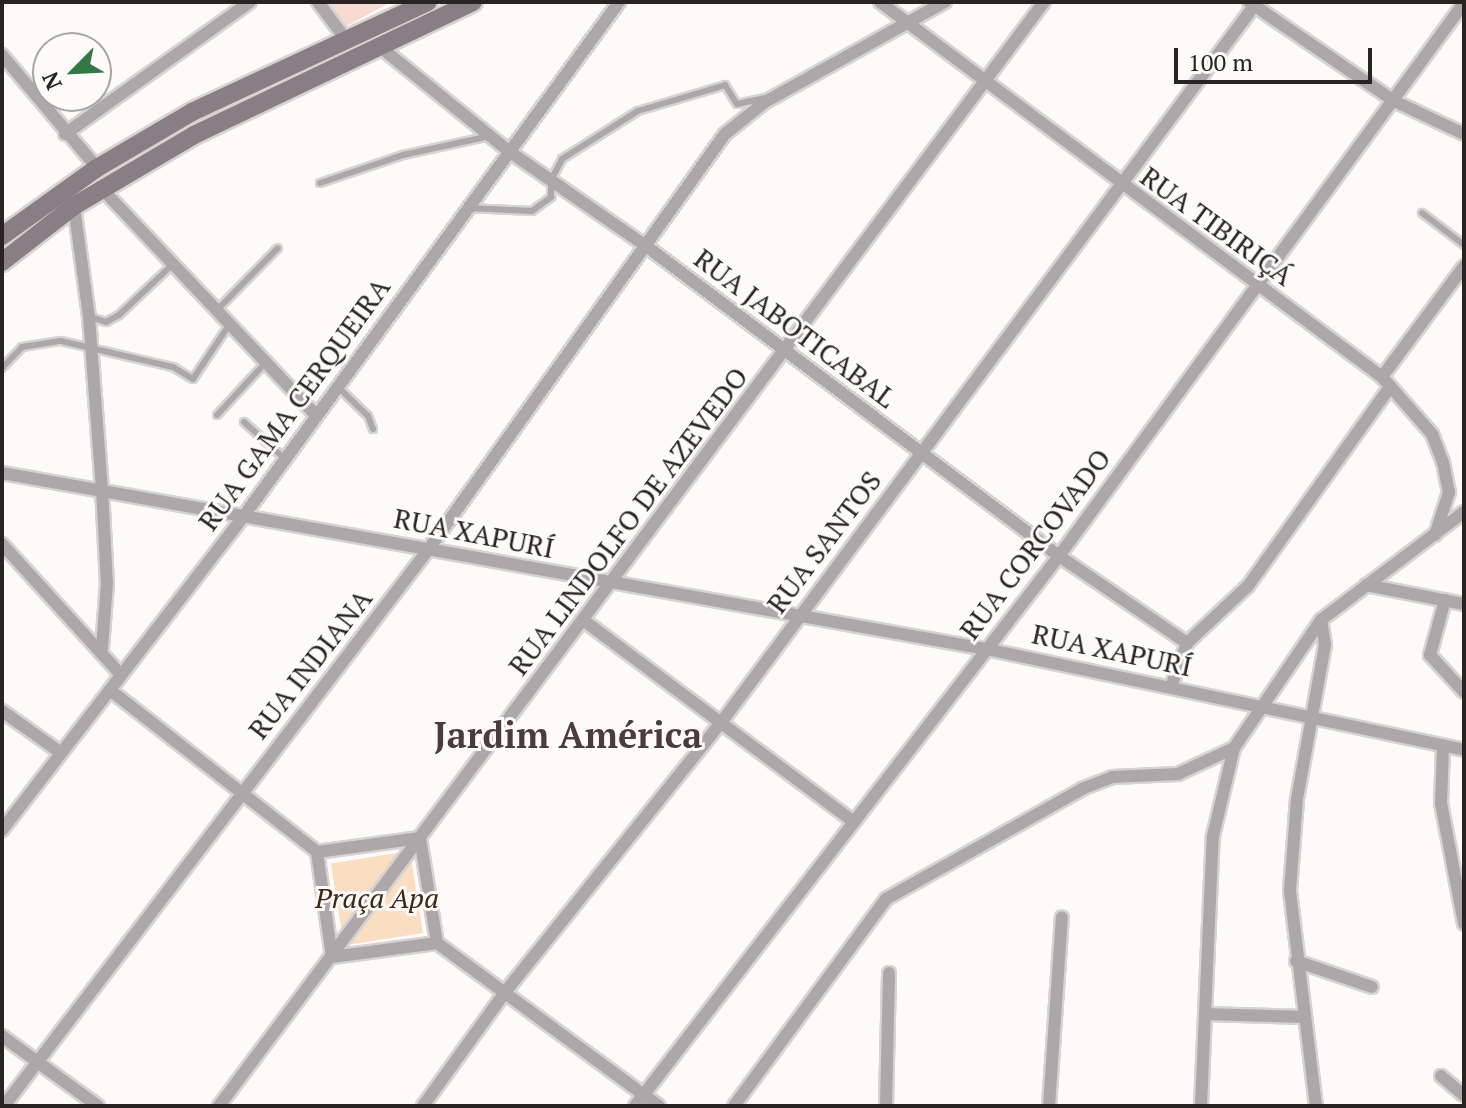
<!DOCTYPE html>
<meta charset="utf-8">
<style>
body{margin:0}
#map{position:relative;width:1466px;height:1108px;overflow:hidden;background:#fefafa;font-family:"PT Serif",serif}
div>[style]{position:absolute}
[style*='--x']{left:calc(var(--x)*1px);top:calc(var(--y)*1px);width:calc(var(--w)*1px);rotate:calc(var(--a)*1deg)}
.green>*{inset:0;background:#fadec1;transform-origin:0 0}
.building>*{inset:0;background:#f8dbd0}
.roads{filter:drop-shadow(2px 0 #d8d3d3) drop-shadow(-2px 0 #d8d3d3) drop-shadow(0 2px #d8d3d3) drop-shadow(0 -2px #d8d3d3)}
.lane>*{height:6px;margin:-3px;padding:0 3px;transform-origin:3px;border-radius:3px;background:#aea7aa}
.street>*{height:12px;margin:-6px;padding:0 6px;transform-origin:6px;border-radius:6px;background:#aea7aa}
.secondary>*{height:18px;margin:-9px;padding:0 9px;transform-origin:9px;border-radius:9px;background:#887e83}
span{translate:-50% -50%;white-space:nowrap;text-align:center;line-height:1.15;-webkit-text-stroke:6px #fefafa;paint-order:stroke}
.street-label{font-size:28px;color:#2a2323}
.park-label{font-size:28px;color:#3e2911;font-style:italic}
.district-label{font-size:36px;color:#4b3b3d;font-weight:700}
.frame{position:absolute;inset:0;border:4px solid #2a2323;pointer-events:none}
.north{position:absolute;left:32px;top:32px;width:80px;height:80px;box-sizing:border-box;background:#fefafa;border:2px solid #a9a4a4;border-radius:50%;rotate:246deg;font-size:22px;font-weight:700;line-height:32px;text-align:center;color:#2a2323}
.north::after{content:'';display:block;margin:auto;width:28px;height:36px;background:#317844;clip-path:polygon(50% 0,100% 100%,50% 72%,0 100%)}
.scale{position:absolute;left:1174px;top:48px;width:198px;height:36px;box-sizing:border-box;border:4px solid #2a2323;border-top:0;padding-left:10px;font-size:24px;line-height:28px;white-space:nowrap;color:#2a2323;-webkit-text-stroke:6px #fefafa;paint-order:stroke}
</style>
<div id="map">
<div class="green">
<div style="left:410px;top:851px;width:83px;height:80px;rotate:81deg"></div>
</div>
<div class="building">
<div style="clip-path:polygon(327px 2px,391px 2px,345px 27px)"></div>
</div>
<div class="roads">
<div class="lane">
<div style="--x:320;--y:183;--w:88;--a:-18.6"></div>
<div style="--x:403;--y:155;--w:89;--a:-12.3"></div>
<div style="--x:469;--y:208;--w:63;--a:2.7"></div>
<div style="--x:532;--y:211;--w:24;--a:-36"></div>
<div style="--x:551;--y:197;--w:17;--a:-90"></div>
<div style="--x:551;--y:180;--w:24;--a:-62"></div>
<div style="--x:562;--y:159;--w:90;--a:-32.3"></div>
<div style="--x:638;--y:111;--w:91;--a:-16.6"></div>
<div style="--x:725;--y:85;--w:22;--a:58"></div>
<div style="--x:737;--y:104;--w:30;--a:-12"></div>
<div style="--x:1422;--y:213;--w:53;--a:37.3"></div>
<div style="--x:216;--y:311;--w:88;--a:-45.5"></div>
<div style="--x:89;--y:317;--w:18;--a:16"></div>
<div style="--x:106;--y:322;--w:15;--a:-28"></div>
<div style="--x:119;--y:315;--w:73;--a:-43.3"></div>
<div style="--x:2;--y:368;--w:29;--a:-46"></div>
<div style="--x:22;--y:347;--w:39;--a:-9"></div>
<div style="--x:61;--y:341;--w:115;--a:13.1"></div>
<div style="--x:173;--y:367;--w:23;--a:31"></div>
<div style="--x:193;--y:379;--w:65;--a:-56.3"></div>
<div style="--x:339;--y:388;--w:40;--a:44"></div>
<div style="--x:368;--y:416;--w:14;--a:69"></div>
<div style="--x:217;--y:415;--w:72;--a:-47.2"></div>
<div style="--x:244;--y:422;--w:55;--a:42.1"></div>
</div>
<div class="street">
<div style="--x:318;--y:2;--w:49;--a:53.4"></div>
<div style="--x:880;--y:2;--w:627;--a:36.76"></div>
<div style="--x:1382;--y:377;--w:76;--a:48.7"></div>
<div style="--x:1432;--y:434;--w:30;--a:69"></div>
<div style="--x:1443;--y:462;--w:31;--a:79"></div>
<div style="--x:1449;--y:492;--w:45;--a:108"></div>
<div style="--x:1249;--y:2;--w:176;--a:34.3"></div>
<div style="--x:1394;--y:101;--w:77;--a:25.2"></div>
<div style="--x:379;--y:46;--w:169;--a:39"></div>
<div style="--x:510;--y:152;--w:165;--a:34.7"></div>
<div style="--x:646;--y:246;--w:516;--a:36.89"></div>
<div style="--x:1059;--y:556;--w:155;--a:34.2"></div>
<div style="--x:2;--y:55;--w:148;--a:49.9"></div>
<div style="--x:65;--y:134;--w:227;--a:-35.5"></div>
<div style="--x:103;--y:190;--w:308;--a:46.6"></div>
<div style="--x:74;--y:206;--w:112;--a:82.3"></div>
<div style="--x:89;--y:317;--w:172;--a:85.7"></div>
<div style="--x:102;--y:489;--w:94;--a:87"></div>
<div style="--x:107;--y:583;--w:65;--a:94.4"></div>
<div style="--x:1382;--y:377;--w:138;--a:-53.5"></div>
<div style="--x:2;--y:473;--w:1000;--a:10.14"></div>
<div style="--x:986;--y:649;--w:489;--a:11.9"></div>
<div style="--x:2;--y:544;--w:177;--a:47.7"></div>
<div style="--x:1366;--y:585;--w:100;--a:11"></div>
<div style="--x:1445;--y:600;--w:57;--a:105.3"></div>
<div style="--x:1430;--y:655;--w:50;--a:47.4"></div>
<div style="--x:583;--y:620;--w:337;--a:36.7"></div>
<div style="--x:1171;--y:687;--w:47;--a:-70"></div>
<div style="--x:1187;--y:643;--w:83;--a:-43.1"></div>
<div style="--x:1248;--y:586;--w:244;--a:-54.5"></div>
<div style="--x:110;--y:690;--w:263;--a:38"></div>
<div style="--x:2;--y:711;--w:72;--a:35.4"></div>
<div style="--x:1443;--y:747;--w:56;--a:92"></div>
<div style="--x:1441;--y:803;--w:123;--a:79.2"></div>
<div style="--x:2;--y:830;--w:400;--a:-52.4"></div>
<div style="--x:246;--y:513;--w:633;--a:-53.87"></div>
<div style="--x:420;--y:838;--w:106;--a:80.8"></div>
<div style="--x:437;--y:943;--w:106;--a:172.4"></div>
<div style="--x:332;--y:957;--w:106;--a:-98.1"></div>
<div style="--x:317;--y:852;--w:104;--a:-7.7"></div>
<div style="--x:437;--y:943;--w:275;--a:36.3"></div>
<div style="--x:1296;--y:961;--w:80;--a:18.9"></div>
<div style="--x:1205;--y:1014;--w:100;--a:1.7"></div>
<div style="--x:2;--y:1036;--w:119;--a:36.1"></div>
<div style="--x:1441;--y:1076;--w:30;--a:40"></div>
<div style="--x:4;--y:1106;--w:699;--a:-52.67"></div>
<div style="--x:428;--y:550;--w:511;--a:-54.48"></div>
<div style="--x:725;--y:134;--w:51;--a:-38.7"></div>
<div style="--x:765;--y:102;--w:206;--a:-29.1"></div>
<div style="--x:219;--y:1106;--w:1378;--a:-53.23"></div>
<div style="--x:423;--y:1106;--w:142;--a:-54.2"></div>
<div style="--x:506;--y:991;--w:342;--a:-51.3"></div>
<div style="--x:720;--y:724;--w:900;--a:-53.36"></div>
<div style="--x:635;--y:1106;--w:694;--a:-52.37"></div>
<div style="--x:1059;--y:556;--w:685;--a:-53.78"></div>
<div style="--x:734;--y:1106;--w:257;--a:-53.7"></div>
<div style="--x:886;--y:899;--w:227;--a:-29.3"></div>
<div style="--x:1084;--y:788;--w:30;--a:-21"></div>
<div style="--x:1112;--y:777;--w:66;--a:-2.6"></div>
<div style="--x:1178;--y:774;--w:62;--a:-24.9"></div>
<div style="--x:1234;--y:748;--w:155;--a:-55.8"></div>
<div style="--x:1321;--y:620;--w:179;--a:-37.1"></div>
<div style="--x:886;--y:1106;--w:133;--a:-88.7"></div>
<div style="--x:1049;--y:1106;--w:189;--a:-86.1"></div>
<div style="--x:1201;--y:1106;--w:270;--a:-87.5"></div>
<div style="--x:1213;--y:836;--w:90;--a:-76.6"></div>
<div style="--x:1316;--y:1106;--w:218;--a:-96.9"></div>
<div style="--x:1290;--y:890;--w:91;--a:-85.6"></div>
<div style="--x:1297;--y:799;--w:157;--a:-79.7"></div>
<div style="--x:1325;--y:645;--w:25;--a:-99"></div>
</div>
<div class="secondary">
<div style="--x:2;--y:236;--w:117;--a:-35.6"></div>
<div style="--x:97;--y:168;--w:110;--a:-30.5"></div>
<div style="--x:192;--y:112;--w:260;--a:-25"></div>
<div style="--x:2;--y:262;--w:91;--a:-37.9"></div>
<div style="--x:74;--y:206;--w:139;--a:-30.6"></div>
<div style="--x:194;--y:135;--w:309;--a:-25.5"></div>
</div>
</div>
<div class="street-label">
<span style="left:1217px;top:226px;rotate:36deg">RUA TIBIRIÇÁ</span>
<span style="left:795px;top:328px;rotate:37deg">RUA JABOTICABAL</span>
<span style="left:294px;top:404px;rotate:-54deg">RUA GAMA CERQUEIRA</span>
<span style="left:628px;top:521px;rotate:-53deg">RUA LINDOLFO DE AZEVEDO</span>
<span style="left:474px;top:533px;rotate:11deg">RUA XAPURÍ</span>
<span style="left:824px;top:542px;rotate:-53deg">RUA SANTOS</span>
<span style="left:1035px;top:544px;rotate:-53deg">RUA CORCOVADO</span>
<span style="left:1112px;top:650px;rotate:12deg">RUA XAPURÍ</span>
<span style="left:310px;top:664px;rotate:-52deg">RUA INDIANA</span>
</div>
<div class="park-label">
<span style="left:377px;top:898px">Praça Apa</span>
</div>
<div class="district-label">
<span style="left:568px;top:735px">Jardim América</span>
</div>
<div class="frame"></div>
<div class="north">N</div>
<div class="scale">100 m</div>
</div>
